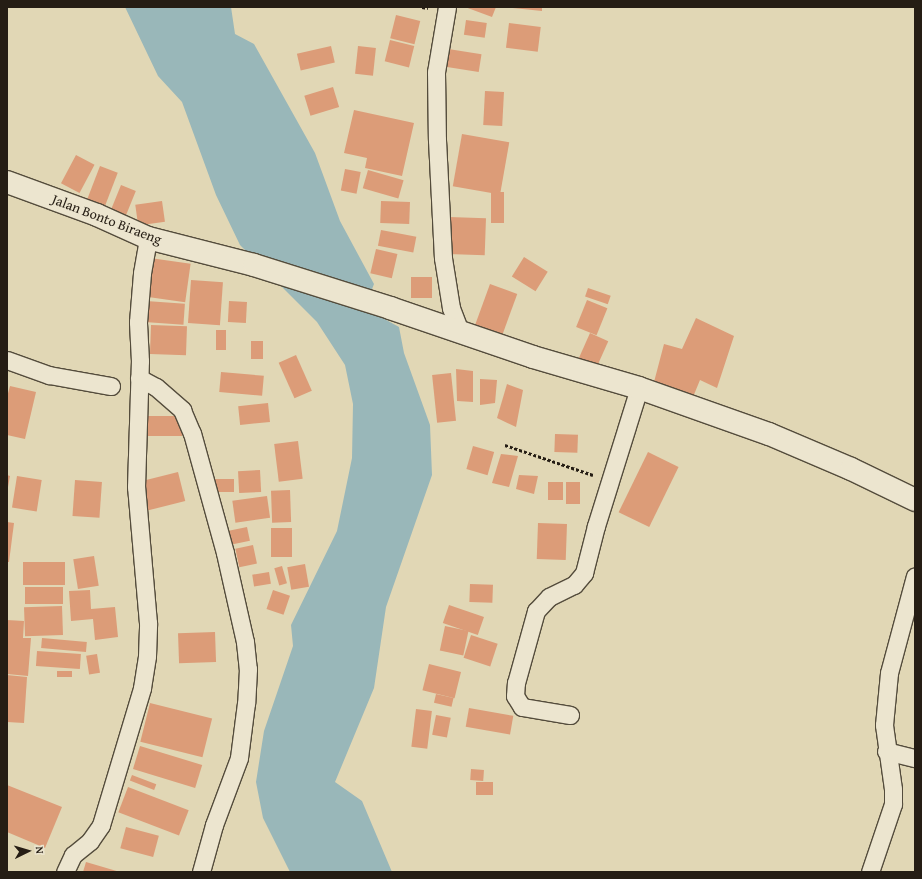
<!DOCTYPE html>
<style>
body{margin:0}
#map{position:relative;width:922px;height:879px;overflow:hidden;background:#e1d7b5;font-family:"Gentium Book Plus",serif}
div>[style]{position:absolute}
[style*='--x']{left:calc(var(--x)*1px);top:calc(var(--y)*1px);width:calc(var(--w)*1px);rotate:calc(var(--a)*1deg)}
.water>*{inset:0;background:#99b7b9}
.building>*{inset:0;background:#dc9c78;transform-origin:0 0}
.path>*{height:2.5px;margin-top:-1.25px;transform-origin:0;background:repeating-linear-gradient(90deg,#251d14 0 3px,transparent 0 5px)}
.roads{filter:drop-shadow(1px 0 #544c3c) drop-shadow(-1px 0 #544c3c) drop-shadow(0 1px #544c3c) drop-shadow(0 -1px #544c3c)}
.street>*{height:17px;margin:-8.5px;padding:0 8.5px;transform-origin:8.5px;border-radius:8.5px;background:#ece5cf}
.secondary>*{height:22px;margin:-11px;padding:0 11px;transform-origin:11px;border-radius:11px;background:#ece5cf}
span{translate:-50% -50%;white-space:nowrap;text-align:center;line-height:1.15;-webkit-text-stroke:4px #ece5cf;paint-order:stroke}
.street-label{font-size:14px;color:#251d14}
.frame{position:absolute;inset:0;border:8px solid #251d14;pointer-events:none}
.north{position:absolute;left:8px;top:831px;width:40px;height:40px;-webkit-text-stroke:3px #ece5cf;paint-order:stroke;rotate:85deg;font-size:11px;font-weight:700;line-height:16px;text-align:center;color:#251d14}
.north::after{content:'';display:block;margin:auto;width:14px;height:18px;background:#251d14;clip-path:polygon(50% 0,100% 100%,50% 72%,0 100%)}
</style>
<div id="map">
<div class="water">
<div style="clip-path:polygon(125px 7px,231px 7px,235px 34px,254px 44px,315px 153px,340px 221px,374px 284px,369px 297px,368px 310px,399px 327px,404px 353px,430px 425px,432px 475px,386px 607px,374px 688px,335px 782px,362px 801px,392px 872px,290px 872px,263px 818px,256px 782px,264px 731px,293px 646px,291px 625px,337px 531px,352px 458px,353px 404px,345px 365px,317px 322px,240px 245px,216px 195px,182px 102px,158px 76px)"></div>
</div>
<div class="building">
<div style="clip-path:polygon(465px 7px,496px 7px,492px 17px)"></div>
<div style="clip-path:polygon(503px 7px,542px 7px,542px 11px)"></div>
<div style="left:396px;top:15px;width:25px;height:24px;rotate:14deg"></div>
<div style="left:466px;top:20px;width:21px;height:15px;rotate:8deg"></div>
<div style="left:509px;top:23px;width:32px;height:25px;rotate:7deg"></div>
<div style="left:390px;top:40px;width:25px;height:22px;rotate:14deg"></div>
<div style="left:331px;top:46px;width:17px;height:35px;rotate:77deg"></div>
<div style="left:358px;top:46px;width:18px;height:28px;rotate:6deg"></div>
<div style="left:442px;top:48px;width:40px;height:18px;rotate:9deg"></div>
<div style="left:333px;top:87px;width:21px;height:30px;rotate:73deg"></div>
<div style="left:485px;top:91px;width:19px;height:34px;rotate:3deg"></div>
<div style="clip-path:polygon(354px 110px,414px 123px,402px 176px,365px 168px,367px 158px,344px 153px)"></div>
<div style="left:462px;top:134px;width:48px;height:53px;rotate:10deg"></div>
<div style="left:76px;top:155px;width:21px;height:32px;rotate:28deg"></div>
<div style="left:100px;top:166px;width:19px;height:38px;rotate:21deg"></div>
<div style="left:345px;top:169px;width:16px;height:22px;rotate:11deg"></div>
<div style="left:368px;top:170px;width:37px;height:19px;rotate:16deg"></div>
<div style="left:121px;top:185px;width:16px;height:26px;rotate:22deg"></div>
<div style="left:491px;top:192px;width:13px;height:31px"></div>
<div style="left:162px;top:201px;width:21px;height:27px;rotate:82deg"></div>
<div style="left:381px;top:201px;width:29px;height:22px;rotate:2deg"></div>
<div style="left:449px;top:217px;width:37px;height:37px;rotate:2deg"></div>
<div style="left:381px;top:230px;width:36px;height:16px;rotate:11deg"></div>
<div style="left:376px;top:249px;width:22px;height:25px;rotate:13deg"></div>
<div style="left:524px;top:257px;width:28px;height:23px;rotate:32deg"></div>
<div style="left:150px;top:258px;width:41px;height:39px;rotate:8deg"></div>
<div style="left:411px;top:277px;width:21px;height:21px"></div>
<div style="left:191px;top:280px;width:32px;height:43px;rotate:4deg"></div>
<div style="left:490px;top:284px;width:29px;height:46px;rotate:20deg"></div>
<div style="left:588px;top:288px;width:24px;height:9px;rotate:19deg"></div>
<div style="left:587px;top:300px;width:22px;height:29px;rotate:22deg"></div>
<div style="left:146px;top:301px;width:39px;height:21px;rotate:4deg"></div>
<div style="left:229px;top:301px;width:18px;height:21px;rotate:3deg"></div>
<div style="clip-path:polygon(696px 318px,734px 336px,717px 388px,700px 380px,693px 397px,654px 382px,664px 344px,682px 349px)"></div>
<div style="left:151px;top:325px;width:36px;height:29px;rotate:2deg"></div>
<div style="left:216px;top:330px;width:10px;height:20px"></div>
<div style="left:590px;top:333px;width:20px;height:30px;rotate:24deg"></div>
<div style="left:251px;top:341px;width:12px;height:18px"></div>
<div style="left:296px;top:355px;width:39px;height:19px;rotate:66deg"></div>
<div style="clip-path:polygon(456px 369px,473px 371px,473px 402px,457px 401px)"></div>
<div style="left:221px;top:372px;width:43px;height:20px;rotate:5deg"></div>
<div style="left:451px;top:373px;width:48px;height:19px;rotate:84deg"></div>
<div style="clip-path:polygon(480px 379px,497px 380px,495px 403px,480px 405px)"></div>
<div style="clip-path:polygon(507px 384px,523px 390px,516px 427px,497px 418px)"></div>
<div style="clip-path:polygon(10px 386px,36px 392px,25px 439px,7px 435px,7px 397px)"></div>
<div style="left:268px;top:403px;width:19px;height:30px;rotate:84deg"></div>
<div style="left:182px;top:416px;width:20px;height:42px;rotate:90deg"></div>
<div style="left:555px;top:434px;width:23px;height:18px;rotate:2deg"></div>
<div style="left:298px;top:441px;width:38px;height:24px;rotate:83deg"></div>
<div style="left:473px;top:446px;width:22px;height:24px;rotate:16deg"></div>
<div style="left:648px;top:452px;width:34px;height:67px;rotate:26deg"></div>
<div style="clip-path:polygon(501px 454px,518px 456px,509px 487px,492px 483px)"></div>
<div style="left:260px;top:470px;width:22px;height:22px;rotate:87deg"></div>
<div style="left:178px;top:472px;width:30px;height:39px;rotate:76deg"></div>
<div style="clip-path:polygon(7px 475px,10px 476px,8px 487px,7px 486px)"></div>
<div style="clip-path:polygon(519px 475px,538px 476px,534px 494px,516px 489px)"></div>
<div style="left:17px;top:476px;width:25px;height:32px;rotate:9deg"></div>
<div style="left:210px;top:479px;width:24px;height:13px"></div>
<div style="left:75px;top:480px;width:27px;height:36px;rotate:4deg"></div>
<div style="left:548px;top:482px;width:15px;height:18px"></div>
<div style="left:566px;top:482px;width:14px;height:22px"></div>
<div style="left:290px;top:490px;width:32px;height:19px;rotate:88deg"></div>
<div style="left:267px;top:496px;width:22px;height:35px;rotate:82deg"></div>
<div style="clip-path:polygon(7px 522px,14px 523px,9px 562px,7px 562px)"></div>
<div style="left:538px;top:523px;width:29px;height:36px;rotate:2deg"></div>
<div style="left:247px;top:527px;width:14px;height:21px;rotate:78deg"></div>
<div style="left:271px;top:528px;width:21px;height:29px"></div>
<div style="left:253px;top:545px;width:19px;height:18px;rotate:78deg"></div>
<div style="left:94px;top:556px;width:30px;height:21px;rotate:81deg"></div>
<div style="left:65px;top:562px;width:23px;height:42px;rotate:90deg"></div>
<div style="left:305px;top:564px;width:23px;height:18px;rotate:80deg"></div>
<div style="left:282px;top:566px;width:18px;height:8px;rotate:74deg"></div>
<div style="left:269px;top:572px;width:12px;height:17px;rotate:81deg"></div>
<div style="left:470px;top:584px;width:23px;height:18px;rotate:2deg"></div>
<div style="left:63px;top:587px;width:17px;height:38px;rotate:90deg"></div>
<div style="clip-path:polygon(90px 590px,91px 609px,115px 607px,118px 637px,95px 640px,93px 619px,71px 621px,69px 591px)"></div>
<div style="left:273px;top:590px;width:18px;height:20px;rotate:19deg"></div>
<div style="left:449px;top:605px;width:37px;height:19px;rotate:19deg"></div>
<div style="left:62px;top:606px;width:29px;height:38px;rotate:88deg"></div>
<div style="clip-path:polygon(7px 620px,24px 621px,23px 638px,31px 638px,28px 676px,7px 674px)"></div>
<div style="left:445px;top:626px;width:24px;height:25px;rotate:12deg"></div>
<div style="left:215px;top:632px;width:30px;height:37px;rotate:88deg"></div>
<div style="left:471px;top:635px;width:28px;height:24px;rotate:18deg"></div>
<div style="left:42px;top:638px;width:45px;height:10px;rotate:5deg"></div>
<div style="left:37px;top:651px;width:44px;height:15px;rotate:4deg"></div>
<div style="left:97px;top:654px;width:19px;height:11px;rotate:81deg"></div>
<div style="left:429px;top:664px;width:33px;height:27px;rotate:14deg"></div>
<div style="left:57px;top:671px;width:15px;height:6px"></div>
<div style="clip-path:polygon(7px 675px,27px 677px,24px 723px,7px 722px)"></div>
<div style="left:436px;top:694px;width:18px;height:9px;rotate:13deg"></div>
<div style="left:150px;top:703px;width:64px;height:40px;rotate:14deg"></div>
<div style="left:469px;top:708px;width:45px;height:19px;rotate:10deg"></div>
<div style="left:416px;top:709px;width:16px;height:38px;rotate:7deg"></div>
<div style="left:436px;top:715px;width:15px;height:20px;rotate:11deg"></div>
<div style="left:140px;top:746px;width:65px;height:24px;rotate:17deg"></div>
<div style="left:471px;top:769px;width:13px;height:11px;rotate:4deg"></div>
<div style="left:132px;top:775px;width:26px;height:6px;rotate:21deg"></div>
<div style="left:476px;top:782px;width:17px;height:13px"></div>
<div style="clip-path:polygon(7px 785px,62px 807px,45px 848px,7px 832px)"></div>
<div style="left:128px;top:787px;width:65px;height:27px;rotate:21deg"></div>
<div style="left:126px;top:827px;width:34px;height:22px;rotate:15deg"></div>
<div style="clip-path:polygon(86px 862px,120px 872px,83px 872px)"></div>
</div>
<div class="path">
<div style="--x:422;--y:7;--w:6;--a:9"></div>
<div style="--x:505;--y:445;--w:93;--a:18.8"></div>
</div>
<div class="roads">
<div class="street">
<div style="--x:447;--y:7;--w:66;--a:99.6"></div>
<div style="--x:436;--y:72;--w:68;--a:89.2"></div>
<div style="--x:437;--y:140;--w:118;--a:87.1"></div>
<div style="--x:443;--y:258;--w:51;--a:80.9"></div>
<div style="--x:451;--y:308;--w:26;--a:69"></div>
<div style="--x:7;--y:360;--w:45;--a:19.7"></div>
<div style="--x:49;--y:375;--w:63;--a:10.1"></div>
<div style="--x:139;--y:378;--w:19;--a:28"></div>
<div style="--x:156;--y:387;--w:35;--a:41"></div>
<div style="--x:182;--y:410;--w:25;--a:67"></div>
<div style="--x:192;--y:433;--w:124;--a:74.6"></div>
<div style="--x:225;--y:553;--w:91;--a:77.3"></div>
<div style="--x:245;--y:642;--w:27;--a:84"></div>
<div style="--x:248;--y:669;--w:34;--a:93"></div>
<div style="--x:246;--y:703;--w:55;--a:97.3"></div>
<div style="--x:239;--y:758;--w:72;--a:110.5"></div>
<div style="--x:214;--y:825;--w:49;--a:105.5"></div>
<div style="--x:570;--y:715;--w:49;--a:-170.5"></div>
<div style="--x:522;--y:707;--w:13;--a:-122"></div>
<div style="--x:515;--y:696;--w:13;--a:-86"></div>
<div style="--x:516;--y:683;--w:75;--a:-74.5"></div>
<div style="--x:536;--y:611;--w:19;--a:-47"></div>
<div style="--x:549;--y:597;--w:28;--a:-26"></div>
<div style="--x:574;--y:585;--w:16;--a:-50"></div>
<div style="--x:584;--y:573;--w:49;--a:-75.7"></div>
<div style="--x:596;--y:526;--w:145;--a:-72.7"></div>
<div style="--x:886;--y:751;--w:30;--a:14"></div>
<div style="--x:65;--y:872;--w:19;--a:-65"></div>
<div style="--x:73;--y:855;--w:22;--a:-39"></div>
<div style="--x:90;--y:841;--w:19;--a:-55"></div>
<div style="--x:101;--y:825;--w:143;--a:-73.3"></div>
<div style="--x:142;--y:688;--w:32;--a:-81"></div>
<div style="--x:147;--y:656;--w:33;--a:-88"></div>
<div style="--x:148;--y:623;--w:137;--a:-95"></div>
<div style="--x:136;--y:487;--w:126;--a:-88.2"></div>
<div style="--x:140;--y:361;--w:39;--a:-93"></div>
<div style="--x:138;--y:322;--w:49;--a:-85.3"></div>
<div style="--x:142;--y:273;--w:36;--a:-80"></div>
<div style="--x:870;--y:872;--w:72;--a:-71.3"></div>
<div style="--x:893;--y:804;--w:15;--a:-90"></div>
<div style="--x:893;--y:789;--w:65;--a:-98"></div>
<div style="--x:884;--y:725;--w:52;--a:-84.5"></div>
<div style="--x:889;--y:673;--w:100;--a:-75"></div>
</div>
<div class="secondary">
<div style="--x:7;--y:182;--w:96;--a:20.1"></div>
<div style="--x:97;--y:215;--w:56;--a:24.3"></div>
<div style="--x:148;--y:238;--w:109;--a:14.3"></div>
<div style="--x:254;--y:265;--w:143;--a:17.5"></div>
<div style="--x:390;--y:308;--w:151;--a:18.9"></div>
<div style="--x:533;--y:357;--w:110;--a:16.3"></div>
<div style="--x:639;--y:388;--w:138;--a:19.5"></div>
<div style="--x:769;--y:434;--w:89;--a:23.1"></div>
<div style="--x:851;--y:469;--w:71;--a:25.8"></div>
</div>
</div>
<div class="street-label">
<span style="left:107px;top:219px;rotate:21deg">Jalan Bonto Biraeng</span>
</div>
<div class="frame"></div>
<div class="north">N</div>
</div>
